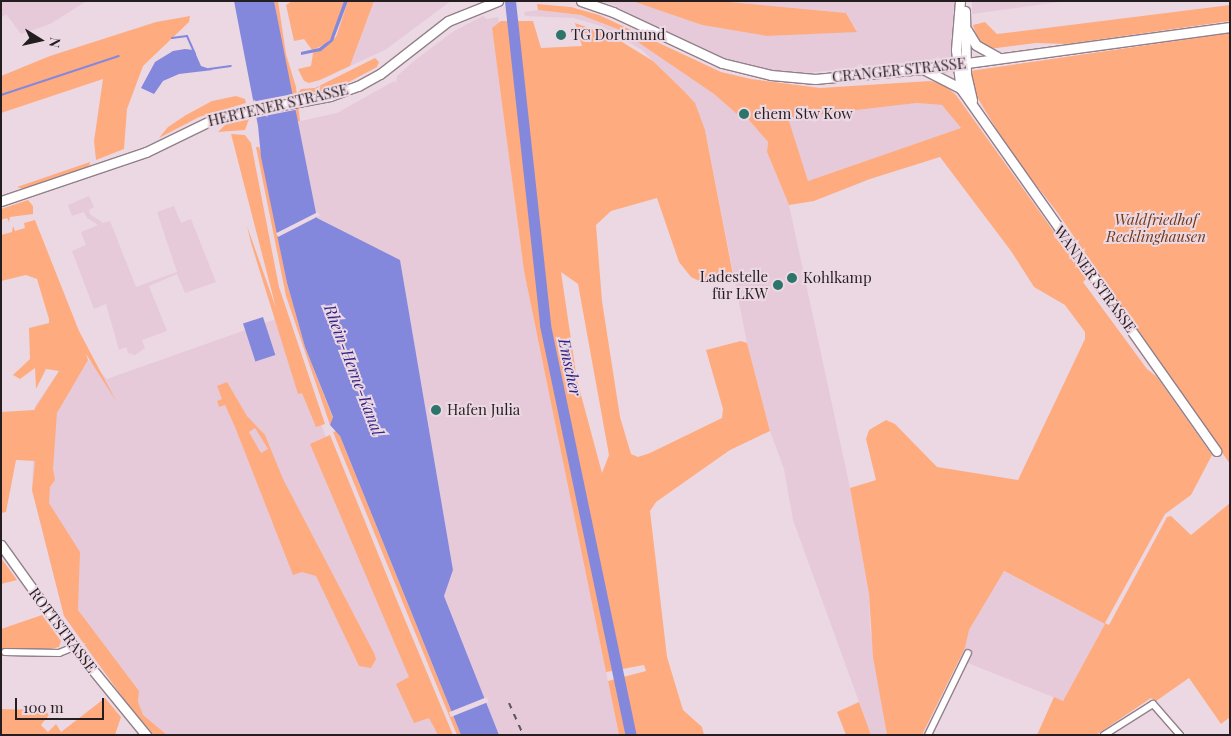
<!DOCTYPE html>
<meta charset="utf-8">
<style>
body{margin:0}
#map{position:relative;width:1231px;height:736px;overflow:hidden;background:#ecd8e3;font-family:"Playfair Display",serif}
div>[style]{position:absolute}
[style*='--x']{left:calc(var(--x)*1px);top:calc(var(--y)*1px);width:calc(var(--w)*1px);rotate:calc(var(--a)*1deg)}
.built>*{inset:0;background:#e6cad9}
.green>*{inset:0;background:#feac7f}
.water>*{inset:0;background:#8488dd;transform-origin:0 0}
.pier>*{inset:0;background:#ecd8e3;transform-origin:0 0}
.stream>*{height:2px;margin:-1px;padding:0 1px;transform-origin:1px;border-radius:1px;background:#8488dd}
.river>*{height:11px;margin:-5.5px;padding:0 5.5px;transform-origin:5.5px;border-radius:5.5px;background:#8488dd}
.roads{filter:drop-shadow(1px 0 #928089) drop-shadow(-1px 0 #928089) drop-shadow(0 1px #928089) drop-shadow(0 -1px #928089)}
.street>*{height:6px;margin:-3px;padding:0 3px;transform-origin:3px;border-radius:3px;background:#fff}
.secondary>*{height:9px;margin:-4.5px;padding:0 4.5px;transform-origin:4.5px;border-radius:4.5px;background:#fff}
.rail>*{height:2px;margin-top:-1px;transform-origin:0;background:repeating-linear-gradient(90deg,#60555a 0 6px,transparent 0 12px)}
.dots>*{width:14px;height:14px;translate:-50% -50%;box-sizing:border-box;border:2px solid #ecd8e3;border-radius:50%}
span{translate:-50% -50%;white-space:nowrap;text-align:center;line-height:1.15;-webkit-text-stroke:4px #ecd8e3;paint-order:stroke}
.poi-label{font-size:15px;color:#251e21}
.left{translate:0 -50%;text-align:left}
.right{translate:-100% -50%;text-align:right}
.street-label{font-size:15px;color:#251e21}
.park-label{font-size:15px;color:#723915;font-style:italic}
.water-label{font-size:16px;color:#2f2385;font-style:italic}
.frame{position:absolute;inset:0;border:2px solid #251e21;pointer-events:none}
.north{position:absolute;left:15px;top:15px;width:50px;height:50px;-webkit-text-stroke:4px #ecd8e3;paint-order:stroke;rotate:100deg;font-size:14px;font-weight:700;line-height:20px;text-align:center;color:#251e21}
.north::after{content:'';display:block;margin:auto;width:18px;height:22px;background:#251e21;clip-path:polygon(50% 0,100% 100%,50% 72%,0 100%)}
.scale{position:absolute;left:15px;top:698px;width:89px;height:22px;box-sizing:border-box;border:2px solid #251e21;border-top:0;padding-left:6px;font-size:15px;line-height:18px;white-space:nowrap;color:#251e21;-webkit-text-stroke:4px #ecd8e3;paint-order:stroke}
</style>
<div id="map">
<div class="built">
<div style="clip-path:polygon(1px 1px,87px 1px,50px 24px,21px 34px,6px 14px,1px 18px)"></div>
<div style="clip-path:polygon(374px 1px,451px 1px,385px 50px,350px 66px)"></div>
<div style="clip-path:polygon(597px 1px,632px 1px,702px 25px,767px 36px,857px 31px,846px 13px,719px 1px,954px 1px,953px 57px,798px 74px,748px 66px,694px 48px,613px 5px)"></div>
<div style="clip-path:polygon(972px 1px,1067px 1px,972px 14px)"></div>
<div style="clip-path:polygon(538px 10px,581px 15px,620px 30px,714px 94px,738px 115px,748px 119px,768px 142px,767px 152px,789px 205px,850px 488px,869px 594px,870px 627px,887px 735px,871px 735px,793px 520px,784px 469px,770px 431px,747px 343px,705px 130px,682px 89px,642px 50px,601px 26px,574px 18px,525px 16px,524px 12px)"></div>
<div style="clip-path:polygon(483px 16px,487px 19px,498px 17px,500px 25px,492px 28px,524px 271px,619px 735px,499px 735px,444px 596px,453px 570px,400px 261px,317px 218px,296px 122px,337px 113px,394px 81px,396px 83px,397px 76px,414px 61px,454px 31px)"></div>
<div style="clip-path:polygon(917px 103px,942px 105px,962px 128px,808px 181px,787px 118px)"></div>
<div style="clip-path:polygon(89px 196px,94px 207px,89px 210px,90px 214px,103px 223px,110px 221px,136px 287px,177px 272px,157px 212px,174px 206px,181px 223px,191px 219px,216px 282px,185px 293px,177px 274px,149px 286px,167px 331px,142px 340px,145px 348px,135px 355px,128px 353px,126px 347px,119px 350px,106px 304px,94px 309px,72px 251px,86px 245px,81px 232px,98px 225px,87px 218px,84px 212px,72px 216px,68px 205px)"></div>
<div style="clip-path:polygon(279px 318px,327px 439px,444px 735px,155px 735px,94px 659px,64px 616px,32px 490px,35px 406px,59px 371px,72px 343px,107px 379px)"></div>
<div style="clip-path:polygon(1003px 571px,1105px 624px,1063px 701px,958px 659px,969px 630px)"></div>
</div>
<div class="green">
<div style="clip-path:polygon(274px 1px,278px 1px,286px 54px,296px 87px,300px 121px,296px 122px)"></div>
<div style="clip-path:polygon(292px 1px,344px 1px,334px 35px,326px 44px,312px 50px,304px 39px,294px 41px,286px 5px)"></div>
<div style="clip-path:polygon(348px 1px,374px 1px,350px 66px,320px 80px,309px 83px,304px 81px,298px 69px,311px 66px,313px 53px,336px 37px)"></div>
<div style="clip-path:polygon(632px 1px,719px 1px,846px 13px,857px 32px,767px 36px,702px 25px)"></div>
<div style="clip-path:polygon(evenodd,537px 4px,571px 7px,599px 15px,721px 72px,751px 79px,820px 88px,930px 81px,943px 84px,956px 95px,1087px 278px,1083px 282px,1147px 369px,1157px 377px,1212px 455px,1191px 495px,1165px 514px,1105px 623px,1109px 625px,1167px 517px,1171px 516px,1191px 535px,1230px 503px,1230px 717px,1221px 724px,1189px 678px,1156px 701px,1151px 698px,1096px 735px,1037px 735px,1054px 697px,1063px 701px,1105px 624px,1004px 571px,969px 630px,965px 648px,922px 735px,887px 735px,873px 657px,869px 594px,850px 488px,876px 480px,866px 439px,869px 430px,886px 420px,895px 424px,937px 467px,1018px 480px,1085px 339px,1085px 332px,1065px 305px,1034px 287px,1011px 251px,940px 157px,870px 179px,814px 201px,789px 205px,767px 152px,768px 142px,748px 119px,738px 115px,714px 94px,620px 30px,581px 15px,538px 10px,537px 4px,917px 103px,942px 105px,961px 128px,808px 181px,788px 118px,917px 103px)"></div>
<div style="clip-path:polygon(1230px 5px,1230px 21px,1067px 44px,1036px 43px,989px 49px,978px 40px,973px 25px,985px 22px,997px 34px)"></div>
<div style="clip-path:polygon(190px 16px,189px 22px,143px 66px,127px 109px,124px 149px,96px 160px,94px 141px,103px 79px,1px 113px,1px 76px,50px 56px,156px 22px)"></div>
<div style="clip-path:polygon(evenodd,501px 21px,533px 21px,541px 48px,582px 46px,575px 23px,614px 37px,653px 61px,682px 89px,695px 103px,705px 130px,734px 280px,705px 284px,691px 277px,679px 262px,657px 198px,611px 211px,596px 225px,602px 301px,620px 417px,631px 454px,638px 457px,650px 453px,722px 418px,723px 409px,706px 350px,741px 341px,747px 343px,770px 431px,730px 450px,656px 502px,650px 511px,667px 657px,683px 710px,702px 727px,704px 735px,619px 735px,608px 681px,646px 671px,644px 665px,606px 672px,524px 271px,492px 28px,501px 21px,561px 272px,578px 284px,609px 455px,602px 473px,577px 380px,561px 272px)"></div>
<div style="clip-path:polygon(1230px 33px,1230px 464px,1057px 212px,1009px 150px,974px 92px,970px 71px)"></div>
<div style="clip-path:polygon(375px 58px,379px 62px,377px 67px,349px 82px,318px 92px,298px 93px,301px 89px,315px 88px)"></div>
<div style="clip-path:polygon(236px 96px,245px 99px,246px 103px,199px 117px,159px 138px,168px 127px,186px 115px,212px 101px)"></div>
<div style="clip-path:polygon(249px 119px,245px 130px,218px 132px,226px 124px)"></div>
<div style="clip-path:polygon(231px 134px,245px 135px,251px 143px,279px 287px,325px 424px,316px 427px,302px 393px,298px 394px,251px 243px,247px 226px,276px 308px)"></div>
<div style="clip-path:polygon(256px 147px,259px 147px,263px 160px,287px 283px,305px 347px,333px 418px,330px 425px,286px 296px)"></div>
<div style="clip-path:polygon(90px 162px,89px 167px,26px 190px,17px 187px)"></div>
<div style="clip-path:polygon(28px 200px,33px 206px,33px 214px,10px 217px,9px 222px,7px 218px,1px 220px,1px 209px)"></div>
<div style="clip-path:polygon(35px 220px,79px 331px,116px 401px,86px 354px,88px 360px,57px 413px,53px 469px,55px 480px,50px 487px,49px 503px,80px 552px,78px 610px,139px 691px,138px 702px,143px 715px,167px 735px,154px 735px,128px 705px,64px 616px,32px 490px,35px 461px,16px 460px,6px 512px,1px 513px,1px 412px,34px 410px,59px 371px,46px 369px,36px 389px,35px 368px,20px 379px,13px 375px,30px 359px,29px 328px,49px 323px,49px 319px,37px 279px,26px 275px,1px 281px,1px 235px,12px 232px,13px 226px,15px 231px,25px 228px,24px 223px)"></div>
<div style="clip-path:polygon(evenodd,227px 382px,247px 416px,265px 435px,283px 479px,374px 653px,376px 659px,371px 668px,359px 666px,316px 576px,302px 572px,293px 575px,235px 427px,225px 405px,219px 407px,217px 401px,222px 399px,217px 386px,227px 382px,255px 428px,268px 449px,261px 453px,249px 432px,255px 428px)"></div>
<div style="clip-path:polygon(337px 431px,340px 436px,461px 735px,457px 735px,333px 432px)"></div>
<div style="clip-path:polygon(330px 435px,398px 603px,453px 735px,438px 735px,429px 718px,414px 723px,396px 684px,409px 677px,310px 444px)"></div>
<div style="clip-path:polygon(1px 558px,17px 580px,1px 584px)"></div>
<div style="clip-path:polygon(42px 615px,61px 641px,59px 647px,46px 650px,1px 650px,1px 629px)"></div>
<div style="clip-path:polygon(105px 698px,121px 717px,115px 735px,1px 735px,1px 709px,45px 710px,49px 715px,41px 725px,48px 732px,56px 724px,61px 732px)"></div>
<div style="clip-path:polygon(859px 702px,871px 735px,846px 735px,837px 712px)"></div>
</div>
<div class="water">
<div style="clip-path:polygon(234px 1px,274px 1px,317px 218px,400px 260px,453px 570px,444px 596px,499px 735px,461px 735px,340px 436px,330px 425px,333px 417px,305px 347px,287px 283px,261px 157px,258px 126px)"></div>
<div style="clip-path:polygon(344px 1px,348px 1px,333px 41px,321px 51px,301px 55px,301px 52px,319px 48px,330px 40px)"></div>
<div style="clip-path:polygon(185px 49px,194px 50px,201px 66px,213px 70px,179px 74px,163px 81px,154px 94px,141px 88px,155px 62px,173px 51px)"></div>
<div style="left:263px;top:317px;width:40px;height:21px;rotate:72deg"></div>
</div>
<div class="pier">
<div style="left:293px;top:94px;width:16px;height:43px;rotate:79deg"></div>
<div style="left:318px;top:212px;width:4px;height:47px;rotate:63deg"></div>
<div style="left:487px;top:697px;width:5px;height:41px;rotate:68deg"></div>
</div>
<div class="stream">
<div style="--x:172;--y:38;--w:15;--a:-8"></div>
<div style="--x:187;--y:36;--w:20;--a:66"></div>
<div style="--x:209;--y:69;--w:22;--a:-8"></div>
<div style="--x:1;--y:95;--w:124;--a:-18.3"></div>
</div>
<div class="river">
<div style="--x:510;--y:1;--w:326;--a:83.8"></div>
<div style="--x:545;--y:325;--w:419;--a:78.2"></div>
</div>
<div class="roads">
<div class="street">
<div style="--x:5;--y:652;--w:54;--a:1.1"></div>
<div style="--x:59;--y:653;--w:16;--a:-22"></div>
<div style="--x:928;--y:735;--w:91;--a:-64"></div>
<div style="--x:1104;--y:735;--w:58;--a:-32.3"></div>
<div style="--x:1153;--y:704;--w:41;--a:48.9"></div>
</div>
<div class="secondary">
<div style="--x:581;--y:1;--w:34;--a:19"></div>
<div style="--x:613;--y:12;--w:120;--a:25.1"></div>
<div style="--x:722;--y:63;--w:50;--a:13.8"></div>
<div style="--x:771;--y:75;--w:44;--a:5.2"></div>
<div style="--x:815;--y:79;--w:108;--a:-5.3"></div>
<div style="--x:923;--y:69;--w:310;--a:-7.8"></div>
<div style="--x:960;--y:1;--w:49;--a:94.7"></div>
<div style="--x:956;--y:50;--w:39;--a:83"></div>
<div style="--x:961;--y:89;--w:443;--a:54.8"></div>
<div style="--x:965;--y:11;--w:63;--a:89.1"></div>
<div style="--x:966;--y:74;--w:27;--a:77"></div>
<div style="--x:967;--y:30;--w:17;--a:59"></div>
<div style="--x:976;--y:45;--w:26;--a:29"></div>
<div style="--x:923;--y:69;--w:42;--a:27.2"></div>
<div style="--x:1;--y:201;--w:153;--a:-18.7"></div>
<div style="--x:146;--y:152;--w:80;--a:-25.9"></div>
<div style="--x:218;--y:117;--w:114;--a:-10.6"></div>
<div style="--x:330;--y:96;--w:30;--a:-20"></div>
<div style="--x:358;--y:86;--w:25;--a:-29"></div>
<div style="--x:380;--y:74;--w:86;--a:-37.9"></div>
<div style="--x:448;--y:21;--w:54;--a:-21.8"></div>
<div style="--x:1;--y:545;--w:125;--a:54.4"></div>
<div style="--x:74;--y:647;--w:114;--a:50.7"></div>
</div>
</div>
<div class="rail">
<div style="--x:509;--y:703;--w:35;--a:66"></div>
<div style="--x:885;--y:734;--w:1;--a:90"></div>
</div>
<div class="dots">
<div style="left:561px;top:35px;background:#2d746a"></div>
<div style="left:744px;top:114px;background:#2d746a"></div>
<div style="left:792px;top:278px;background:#2d746a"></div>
<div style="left:778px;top:285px;background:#2d746a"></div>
<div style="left:436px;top:410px;background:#2d746a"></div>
</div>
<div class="poi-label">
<span class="left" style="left:571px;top:35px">TG Dortmund</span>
<span class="left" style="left:754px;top:114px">ehem Stw Kow</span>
<span class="right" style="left:768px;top:285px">Ladestelle<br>für LKW</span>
<span class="left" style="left:803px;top:278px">Kohlkamp</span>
<span class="left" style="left:447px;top:410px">Hafen Julia</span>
</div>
<div class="street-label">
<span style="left:899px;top:70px;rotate:-6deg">CRANGER STRASSE</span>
<span style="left:278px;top:105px;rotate:-13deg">HERTENER STRASSE</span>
<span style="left:1095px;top:279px;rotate:54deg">WANNER STRASSE</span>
<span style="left:63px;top:630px;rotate:53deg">ROTTSTRASSE</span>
</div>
<div class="park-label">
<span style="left:1156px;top:228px">Waldfriedhof<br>Recklinghausen</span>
</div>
<div class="water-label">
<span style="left:570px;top:367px;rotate:78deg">Emscher</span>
<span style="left:354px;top:370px;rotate:69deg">Rhein-Herne-Kanal</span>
</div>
<div class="frame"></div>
<div class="north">N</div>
<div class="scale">100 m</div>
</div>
